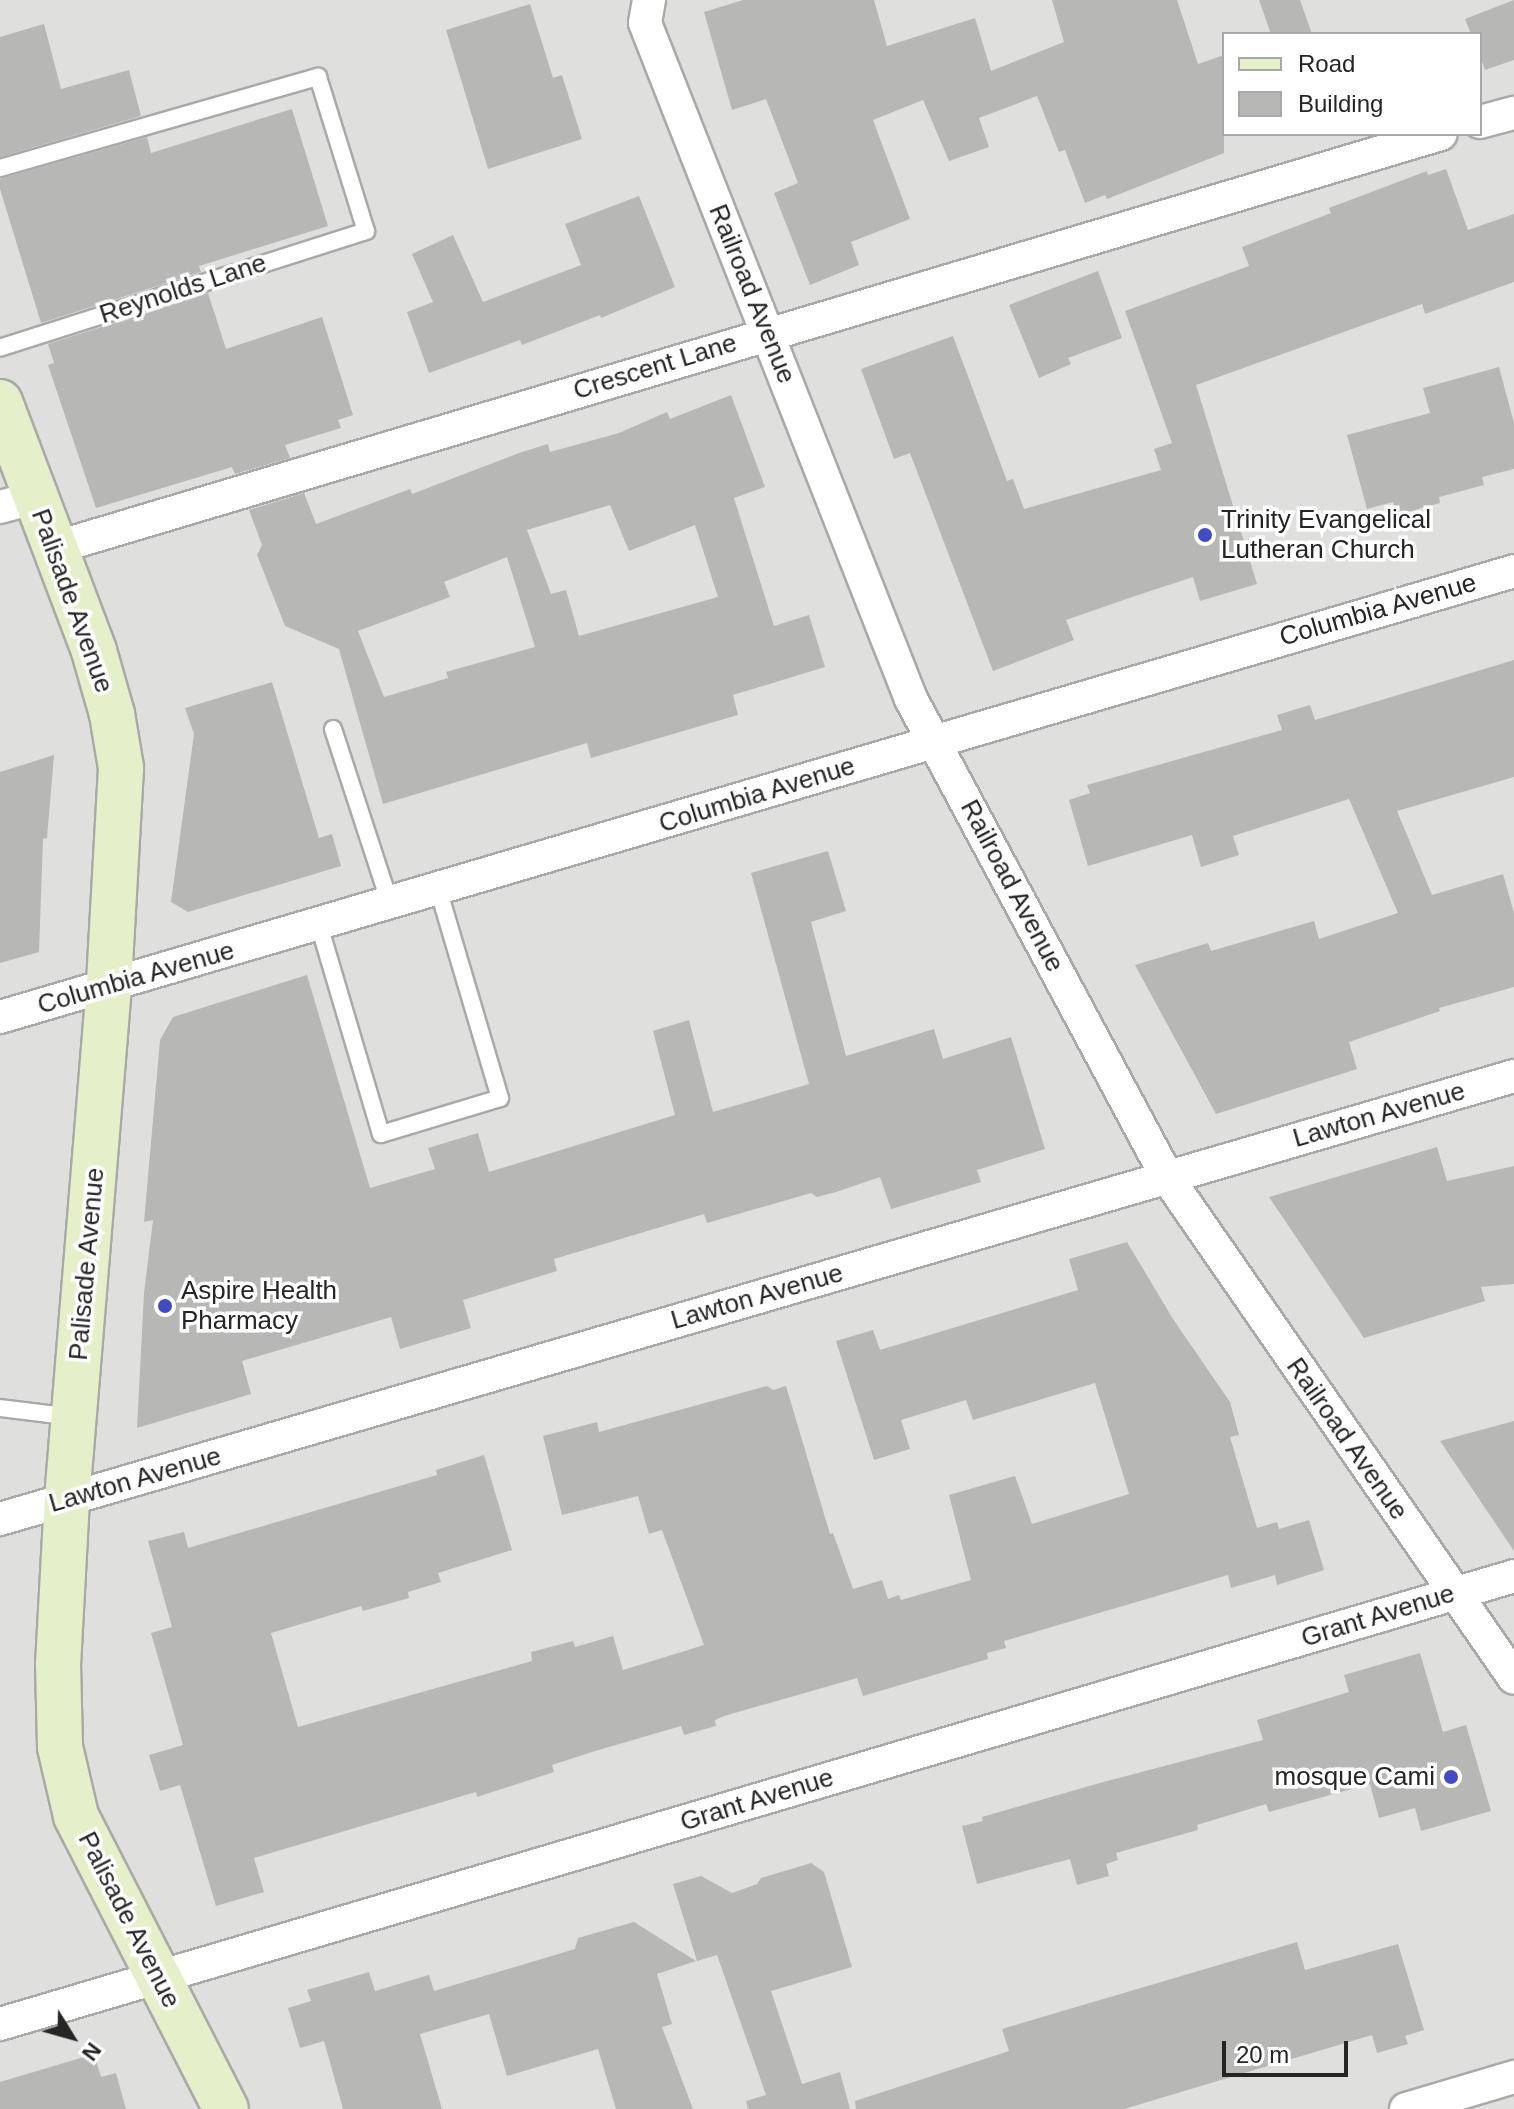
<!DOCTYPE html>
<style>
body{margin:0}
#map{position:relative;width:1514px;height:2109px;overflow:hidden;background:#dfe0dd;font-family:Helvetica,sans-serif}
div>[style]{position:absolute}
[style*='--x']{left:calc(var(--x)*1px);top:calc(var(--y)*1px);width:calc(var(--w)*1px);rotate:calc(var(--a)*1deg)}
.building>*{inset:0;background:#b7b8b5}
.roads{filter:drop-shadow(2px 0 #a9aaa7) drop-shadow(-2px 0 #a9aaa7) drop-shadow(0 2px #a9aaa7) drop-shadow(0 -2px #a9aaa7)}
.lane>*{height:16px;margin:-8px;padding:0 8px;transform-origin:8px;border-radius:8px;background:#fff}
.street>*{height:32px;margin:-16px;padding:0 16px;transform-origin:16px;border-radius:16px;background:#fff}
.secondary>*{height:44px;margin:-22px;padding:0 22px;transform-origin:22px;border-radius:22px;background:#e5f0cb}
.dots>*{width:22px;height:22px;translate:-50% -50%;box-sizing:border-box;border:4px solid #fff;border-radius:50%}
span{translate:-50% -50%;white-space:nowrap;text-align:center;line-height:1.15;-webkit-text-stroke:7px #fff;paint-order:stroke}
.street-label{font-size:26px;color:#242524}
.poi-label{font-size:26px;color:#242524}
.left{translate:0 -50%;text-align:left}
.right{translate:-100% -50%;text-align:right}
.legend{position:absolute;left:1222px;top:32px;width:260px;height:104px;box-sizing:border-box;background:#fff;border:2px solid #a7a8a7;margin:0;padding:10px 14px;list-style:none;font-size:24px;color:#242524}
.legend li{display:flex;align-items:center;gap:16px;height:40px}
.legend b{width:40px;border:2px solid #a7a8a7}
.north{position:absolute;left:32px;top:1997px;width:80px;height:80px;-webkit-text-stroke:6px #fff;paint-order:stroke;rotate:127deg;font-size:22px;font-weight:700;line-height:32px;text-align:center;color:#242524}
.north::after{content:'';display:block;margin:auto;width:28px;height:36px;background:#242524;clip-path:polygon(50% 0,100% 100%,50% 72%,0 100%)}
.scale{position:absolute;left:1222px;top:2041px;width:126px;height:36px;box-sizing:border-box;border:4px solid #242524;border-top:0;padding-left:10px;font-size:24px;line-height:28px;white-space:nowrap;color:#242524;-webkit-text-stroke:6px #fff;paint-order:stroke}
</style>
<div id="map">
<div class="building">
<div style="clip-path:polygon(743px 0,874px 0,887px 46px,975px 18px,991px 71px,1064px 42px,1052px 0,1177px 0,1198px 64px,1224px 55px,1224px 153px,1107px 199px,1105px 195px,1085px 203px,1065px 150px,1059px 152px,1037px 96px,979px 118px,989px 147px,949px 161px,923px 100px,873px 120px,910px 219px,851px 242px,859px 265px,810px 285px,774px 193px,798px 183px,766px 99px,732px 110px,704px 12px)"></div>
<div style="clip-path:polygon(1259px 0,1300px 0,1312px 34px,1271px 34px)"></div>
<div style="clip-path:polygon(1514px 0,1514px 60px,1485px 70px,1480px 56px,1480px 34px,1471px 34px,1465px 19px)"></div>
<div style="clip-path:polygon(530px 4px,553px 78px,562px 75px,582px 139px,488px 169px,446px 30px)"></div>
<div style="clip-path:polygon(44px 24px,61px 89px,129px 70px,141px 116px,0 157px,0 37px)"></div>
<div style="clip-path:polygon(292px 109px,328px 226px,199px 266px,201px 272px,41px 323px,0 189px,0 179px,147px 137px,151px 153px)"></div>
<div style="clip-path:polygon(1446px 169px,1468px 230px,1514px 214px,1514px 282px,1425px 314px,1422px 304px,1196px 385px,1257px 584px,1200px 601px,1193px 577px,1135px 596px,1066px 620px,1074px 640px,993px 671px,910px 453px,894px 459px,861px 369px,953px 336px,1007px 481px,1013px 479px,1024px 509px,1161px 470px,1154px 449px,1172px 443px,1125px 311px,1249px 266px,1242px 247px,1331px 213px,1329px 208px,1427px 171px,1428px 175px)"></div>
<div style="clip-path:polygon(639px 196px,675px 287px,601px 318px,600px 315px,522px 345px,520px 340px,429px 373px,407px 312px,433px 302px,412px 254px,453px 235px,483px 302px,581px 265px,565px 224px)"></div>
<div style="clip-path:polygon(1098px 271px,1122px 338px,1068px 358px,1071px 364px,1039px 378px,1009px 305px)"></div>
<div style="clip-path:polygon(208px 293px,226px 349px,322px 317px,353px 415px,338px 420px,341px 428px,285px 445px,290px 458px,235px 474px,232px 467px,96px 508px,48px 365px,54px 363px,48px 344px)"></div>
<div style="clip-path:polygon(1499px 367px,1514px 423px,1514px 469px,1482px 477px,1484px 485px,1439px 497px,1440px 503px,1397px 515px,1393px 502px,1367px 509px,1347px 435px,1430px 413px,1423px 388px)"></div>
<div style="clip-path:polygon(evenodd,731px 395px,765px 487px,734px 498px,774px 626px,809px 615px,825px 667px,733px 695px,738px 715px,591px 758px,587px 743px,383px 804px,339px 649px,285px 626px,257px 555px,262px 545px,249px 510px,304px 493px,316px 524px,410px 489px,412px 494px,519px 453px,548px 444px,550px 452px,619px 433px,667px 412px,670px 419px,731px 395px,610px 505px,629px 551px,695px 525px,718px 597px,579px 636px,566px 590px,551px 594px,527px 530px,610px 505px,731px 395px,507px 557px,535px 647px,446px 672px,448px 678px,384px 697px,358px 631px,450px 597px,444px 582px,507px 557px)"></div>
<div style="clip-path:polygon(1514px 660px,1514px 777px,1397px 811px,1432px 895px,1503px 874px,1514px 913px,1514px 987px,1439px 1008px,1440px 1011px,1349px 1042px,1357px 1069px,1216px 1114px,1135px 965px,1208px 943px,1211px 951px,1314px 921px,1319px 939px,1398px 913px,1349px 799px,1233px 836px,1239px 855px,1201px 867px,1192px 835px,1088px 866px,1069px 800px,1090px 793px,1087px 785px,1282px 730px,1277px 715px,1310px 705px,1315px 720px)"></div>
<div style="clip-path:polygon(272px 682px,319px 838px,332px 834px,341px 866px,188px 912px,171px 902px,194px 734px,185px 708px)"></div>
<div style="clip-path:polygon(54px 755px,47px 838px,43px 839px,39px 952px,0 963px,0 772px)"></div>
<div style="clip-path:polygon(828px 851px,846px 911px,811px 922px,846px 1056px,934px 1029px,943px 1059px,1011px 1037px,1045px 1149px,977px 1170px,981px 1182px,891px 1209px,880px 1177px,836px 1192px,817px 1197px,811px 1193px,707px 1223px,704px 1214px,554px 1259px,557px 1271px,463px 1300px,471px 1328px,400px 1349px,391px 1317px,242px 1361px,251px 1394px,137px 1428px,144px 1293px,153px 1220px,144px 1222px,160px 1040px,173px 1017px,307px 975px,370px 1188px,435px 1169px,428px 1148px,478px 1133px,489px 1172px,675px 1115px,653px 1031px,689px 1020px,713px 1112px,809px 1084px,751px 873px)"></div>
<div style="clip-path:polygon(1437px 1147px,1447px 1181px,1514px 1166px,1514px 1284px,1481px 1287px,1485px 1301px,1364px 1338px,1269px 1197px)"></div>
<div style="clip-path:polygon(1127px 1242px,1173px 1319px,1230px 1402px,1239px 1435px,1230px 1437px,1257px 1528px,1277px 1522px,1279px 1529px,1309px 1520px,1324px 1570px,1277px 1585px,1275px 1575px,1231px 1588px,1228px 1575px,1004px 1641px,1006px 1648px,987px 1653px,988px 1659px,863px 1696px,857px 1678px,724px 1716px,715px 1720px,716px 1726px,684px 1735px,681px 1726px,592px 1752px,552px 1765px,554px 1772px,477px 1797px,476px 1792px,254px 1858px,264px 1892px,216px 1906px,180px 1785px,160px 1791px,149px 1755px,183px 1745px,151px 1633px,172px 1627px,148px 1541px,184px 1532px,188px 1548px,437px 1475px,436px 1470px,484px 1455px,512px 1550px,438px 1573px,441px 1582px,408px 1592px,409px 1598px,363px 1611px,361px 1606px,271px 1633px,298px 1727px,532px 1661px,531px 1652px,573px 1641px,575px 1647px,613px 1636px,623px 1670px,704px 1645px,662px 1530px,649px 1534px,638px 1496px,562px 1515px,543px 1436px,597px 1422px,599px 1432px,767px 1386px,773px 1390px,786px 1386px,830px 1534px,833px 1533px,853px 1589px,882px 1580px,888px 1599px,899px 1595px,901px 1600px,971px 1580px,949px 1495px,1015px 1476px,1032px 1524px,1129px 1494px,1095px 1383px,973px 1420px,966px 1400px,901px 1420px,910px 1449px,874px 1460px,836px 1341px,873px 1330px,880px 1350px,1078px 1290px,1069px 1259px)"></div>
<div style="clip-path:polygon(1514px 1421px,1514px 1551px,1440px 1441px)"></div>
<div style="clip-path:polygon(1420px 1653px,1443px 1732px,1466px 1725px,1491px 1811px,1421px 1831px,1415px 1808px,1379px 1818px,1370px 1784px,1269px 1812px,1266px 1804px,1197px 1825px,1198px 1830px,1116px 1853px,1118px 1860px,1106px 1864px,1109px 1876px,1077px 1885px,1070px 1859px,977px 1884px,962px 1826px,983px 1821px,982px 1817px,1096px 1784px,1263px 1740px,1257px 1720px,1349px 1692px,1344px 1675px)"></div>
<div style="clip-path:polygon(811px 1863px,824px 1872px,852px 1967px,771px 1991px,802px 2084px,840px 2072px,850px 2109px,748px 2109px,746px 2101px,766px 2095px,717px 1955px,697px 1961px,673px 1884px,701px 1876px,732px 1893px,757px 1884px,761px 1878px)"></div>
<div style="clip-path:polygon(634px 1922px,696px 1961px,657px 1974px,672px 2024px,662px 2027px,693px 2109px,616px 2109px,598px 2049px,507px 2076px,489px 2014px,420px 2034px,442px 2109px,343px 2109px,324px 2041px,300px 2048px,288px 2008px,311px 2001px,307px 1990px,369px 1972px,375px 1991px,429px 1975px,434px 1991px,575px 1949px,578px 1938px)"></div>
<div style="clip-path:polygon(1297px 1942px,1305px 1970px,1398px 1944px,1424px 2030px,1405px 2036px,1408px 2044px,1377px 2053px,1372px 2035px,1124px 2109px,856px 2109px,855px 2101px,1009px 2051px,1002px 2029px)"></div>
<div style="clip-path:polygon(94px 2054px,101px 2077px,116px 2073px,126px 2109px,0 2109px,0 2082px)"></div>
</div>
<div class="roads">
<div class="lane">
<div style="--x:0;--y:168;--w:331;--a:-16"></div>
<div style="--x:318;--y:77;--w:161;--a:72.7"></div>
<div style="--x:366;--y:231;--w:384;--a:162.3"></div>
<div style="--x:333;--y:729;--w:183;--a:71.9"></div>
<div style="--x:319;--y:925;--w:218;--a:73.5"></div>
<div style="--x:381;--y:1134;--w:124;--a:-16.8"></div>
<div style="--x:500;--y:1098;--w:218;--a:-106.5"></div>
<div style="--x:0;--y:1408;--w:74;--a:7"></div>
</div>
<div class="street">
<div style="--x:649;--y:0;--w:23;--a:100"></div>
<div style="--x:645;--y:23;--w:726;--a:68.52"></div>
<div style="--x:911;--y:699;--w:542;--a:61.83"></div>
<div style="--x:1167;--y:1177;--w:609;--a:55.29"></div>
<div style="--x:1480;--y:122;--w:35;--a:-15"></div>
<div style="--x:0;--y:507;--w:34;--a:-15"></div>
<div style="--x:54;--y:548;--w:1447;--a:-16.62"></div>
<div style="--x:0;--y:1017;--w:1578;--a:-16.41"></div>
<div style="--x:0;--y:1519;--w:1577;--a:-16.31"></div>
<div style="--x:0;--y:2024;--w:1579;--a:-16.48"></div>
<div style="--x:1406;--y:2109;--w:113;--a:-16.5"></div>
</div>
<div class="secondary">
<div style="--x:0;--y:402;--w:266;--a:69.3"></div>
<div style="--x:94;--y:651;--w:66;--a:74.1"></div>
<div style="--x:112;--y:714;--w:55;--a:80.5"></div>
<div style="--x:121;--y:768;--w:218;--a:93.2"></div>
<div style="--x:109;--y:986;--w:515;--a:94.68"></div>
<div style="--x:67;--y:1499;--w:165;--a:93.1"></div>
<div style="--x:58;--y:1664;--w:83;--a:88.6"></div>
<div style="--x:60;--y:1747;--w:71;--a:76.9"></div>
<div style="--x:76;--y:1816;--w:329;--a:62.9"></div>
</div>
</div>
<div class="dots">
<div style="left:1205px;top:535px;background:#424bc0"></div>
<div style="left:165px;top:1306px;background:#424bc0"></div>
<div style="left:1451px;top:1777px;background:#424bc0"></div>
</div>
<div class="street-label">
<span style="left:183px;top:289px;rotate:-18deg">Reynolds Lane</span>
<span style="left:752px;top:294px;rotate:68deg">Railroad Avenue</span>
<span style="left:655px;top:367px;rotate:-17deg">Crescent Lane</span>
<span style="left:72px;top:601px;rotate:70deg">Palisade Avenue</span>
<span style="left:1378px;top:610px;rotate:-16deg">Columbia Avenue</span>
<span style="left:757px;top:795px;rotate:-17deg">Columbia Avenue</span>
<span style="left:1012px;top:886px;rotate:62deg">Railroad Avenue</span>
<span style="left:136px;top:978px;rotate:-16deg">Columbia Avenue</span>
<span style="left:1379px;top:1115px;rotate:-16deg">Lawton Avenue</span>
<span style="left:87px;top:1264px;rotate:-85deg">Palisade Avenue</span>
<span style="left:757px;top:1297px;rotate:-16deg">Lawton Avenue</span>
<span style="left:1347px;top:1439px;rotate:55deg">Railroad Avenue</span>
<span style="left:135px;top:1480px;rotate:-16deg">Lawton Avenue</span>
<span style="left:1378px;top:1616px;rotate:-17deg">Grant Avenue</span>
<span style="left:757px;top:1800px;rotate:-17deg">Grant Avenue</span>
<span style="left:129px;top:1920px;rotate:63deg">Palisade Avenue</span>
</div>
<div class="poi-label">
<span class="left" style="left:1221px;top:535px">Trinity Evangelical<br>Lutheran Church</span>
<span class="left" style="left:181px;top:1306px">Aspire Health<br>Pharmacy</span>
<span class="right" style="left:1435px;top:1777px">mosque Cami</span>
</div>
<ul class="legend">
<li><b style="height:10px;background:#e5f0cb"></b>Road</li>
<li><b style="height:22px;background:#b7b8b5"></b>Building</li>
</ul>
<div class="north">N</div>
<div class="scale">20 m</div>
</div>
